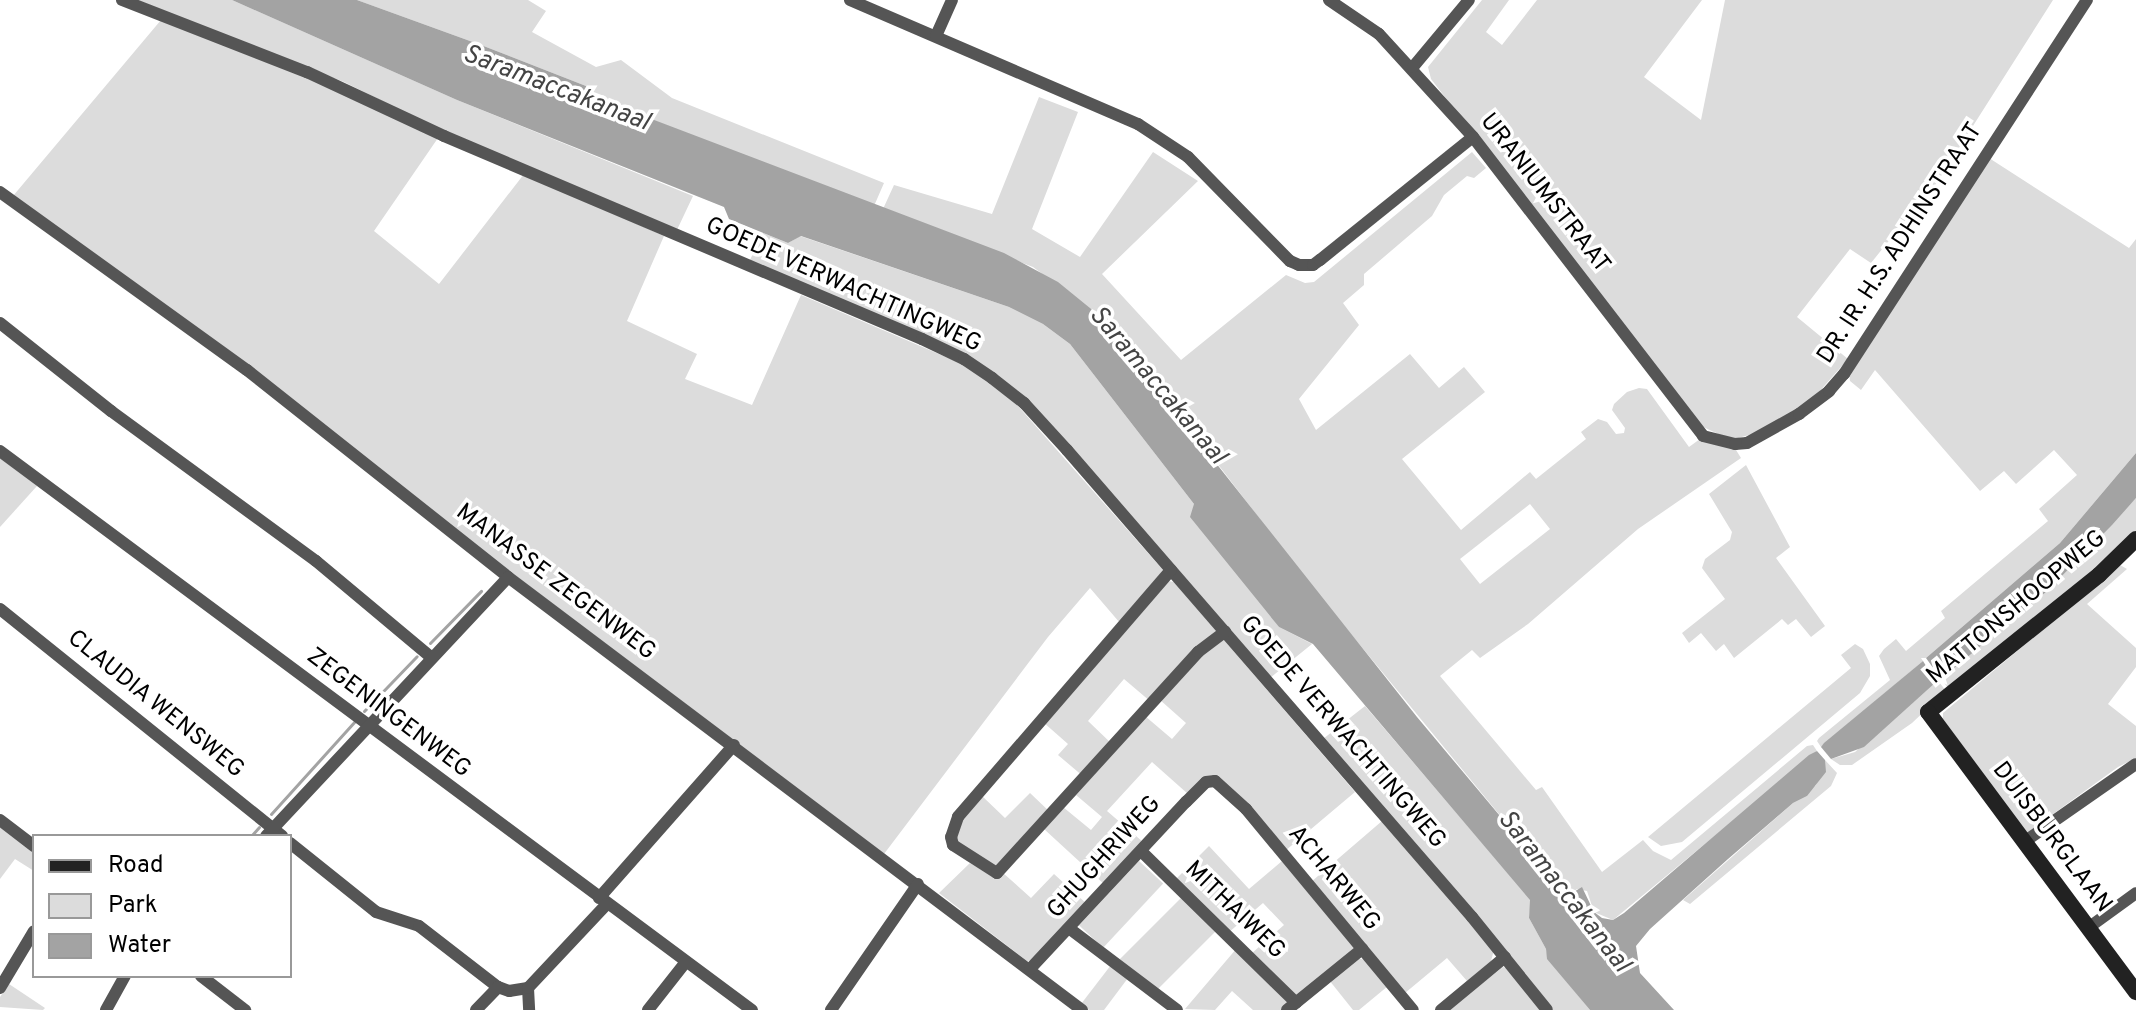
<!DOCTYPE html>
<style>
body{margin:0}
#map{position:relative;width:2136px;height:1010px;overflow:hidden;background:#fff;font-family:Overpass,sans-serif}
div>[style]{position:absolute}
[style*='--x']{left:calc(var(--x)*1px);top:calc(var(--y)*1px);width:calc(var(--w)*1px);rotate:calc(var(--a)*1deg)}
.green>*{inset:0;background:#dcdcdc;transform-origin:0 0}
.water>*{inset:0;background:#a3a3a3}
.stream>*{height:3px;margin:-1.5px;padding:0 1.5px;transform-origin:1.5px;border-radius:1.5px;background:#a3a3a3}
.street>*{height:12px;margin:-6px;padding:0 6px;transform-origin:6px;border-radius:6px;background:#555}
.secondary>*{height:16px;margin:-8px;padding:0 8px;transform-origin:8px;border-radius:8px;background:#222}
span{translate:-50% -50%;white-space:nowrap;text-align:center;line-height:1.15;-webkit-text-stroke:7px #fff;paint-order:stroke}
.street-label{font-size:24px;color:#000}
.water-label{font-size:26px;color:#444;font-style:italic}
.legend{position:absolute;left:32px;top:834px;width:260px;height:144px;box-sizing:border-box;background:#fff;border:2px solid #999;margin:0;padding:10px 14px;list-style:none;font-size:24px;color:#000}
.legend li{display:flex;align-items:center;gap:16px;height:40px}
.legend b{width:40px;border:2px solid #999}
</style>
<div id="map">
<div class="green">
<div style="clip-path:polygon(136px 0,232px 0,457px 100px,693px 196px,676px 232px,443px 131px,344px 82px)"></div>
<div style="clip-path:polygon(357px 0,528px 0,546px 11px,532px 32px,596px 67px,621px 60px,672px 98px,884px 183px,874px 206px,599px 99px,586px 86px,481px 45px)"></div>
<div style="clip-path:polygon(1482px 0,1509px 0,1486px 32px,1502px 45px,1537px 0,1702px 0,1644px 77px,1701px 120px,1725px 0,2053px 0,1915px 217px,1908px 217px,1871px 263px,1850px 249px,1797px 317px,1848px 359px,1811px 401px,1760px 432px,1731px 440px,1699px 425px,1431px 79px,1428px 67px)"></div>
<div style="clip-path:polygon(161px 20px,274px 62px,438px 138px,374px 231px,439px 284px,524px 174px,664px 236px,627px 321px,697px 354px,685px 379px,752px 405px,801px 295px,967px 366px,1010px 397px,1163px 570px,1120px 623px,1090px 588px,1048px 637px,884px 854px,13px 196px)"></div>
<div style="clip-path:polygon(evenodd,1039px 97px,1078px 112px,1032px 229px,1080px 257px,1153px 152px,1198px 181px,1102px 274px,1181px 360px,1286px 275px,1305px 283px,1314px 282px,1472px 152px,1486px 168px,1474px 178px,1467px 176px,1444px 195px,1432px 216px,1364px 274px,1364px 285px,1343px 303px,1359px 325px,1299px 399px,1316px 430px,1410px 354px,1439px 388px,1464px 367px,1485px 392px,1402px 459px,1461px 530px,1530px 472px,1536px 479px,1586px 439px,1581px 432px,1598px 419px,1607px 422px,1616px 434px,1624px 433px,1625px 428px,1612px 410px,1614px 404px,1627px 392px,1639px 388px,1647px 389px,1689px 447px,1700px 439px,1736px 450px,1741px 458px,1638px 529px,1528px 624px,1480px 658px,1472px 650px,1440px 676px,1536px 790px,1542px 787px,1602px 872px,1643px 840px,1653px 851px,1671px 860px,1807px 746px,1813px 745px,1817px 751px,1613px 920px,1594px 912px,1587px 891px,1577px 889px,1567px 897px,1305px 578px,1112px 326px,1033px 267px,883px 209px,894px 185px,992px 214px,1039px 97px,1530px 504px,1550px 529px,1480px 584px,1460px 559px,1530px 504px)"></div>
<div style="clip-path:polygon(1989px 158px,2129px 248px,2136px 239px,2136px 453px,2060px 543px,1926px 658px,1921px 658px,1923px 661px,1821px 747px,1817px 741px,1819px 738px,1890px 680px,1879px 656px,1884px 649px,1896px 639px,1906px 651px,1945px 618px,1941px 611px,2048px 521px,2039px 509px,2077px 475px,2054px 450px,2016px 484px,2004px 471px,1980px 491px,1875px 370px,1861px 390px,1850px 381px,1849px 374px)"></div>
<div style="clip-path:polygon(763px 233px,788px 243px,800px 236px,1009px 307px,1043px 324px,1070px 344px,1194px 504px,1279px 627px,1312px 644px,1270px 678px,1008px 385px,749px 262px)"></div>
<div style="clip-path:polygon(0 458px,37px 486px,0 527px)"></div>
<div style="clip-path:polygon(1746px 465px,1790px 547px,1776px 558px,1825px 626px,1811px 637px,1796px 619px,1788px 625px,1782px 619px,1734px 658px,1724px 644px,1716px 651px,1701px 633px,1689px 643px,1682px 633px,1725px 599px,1702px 568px,1705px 559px,1730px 540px,1732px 532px,1709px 494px)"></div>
<div style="clip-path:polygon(2136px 498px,2136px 531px,2103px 564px,1949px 689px,1941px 679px,2046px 592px)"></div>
<div style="clip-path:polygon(2120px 565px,2127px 569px,2087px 604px,2136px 648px,2136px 667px,2108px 704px,2136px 726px,2136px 758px,2118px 767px,2027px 833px,1943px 719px,1943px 713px)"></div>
<div style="clip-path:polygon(1168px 581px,1174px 582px,1217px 631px,1151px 702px,1124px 679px,1088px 721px,1113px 745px,1084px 777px,1058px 755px,1068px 744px,1043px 722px)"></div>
<div style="clip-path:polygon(1223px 639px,1355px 792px,1285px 851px,1221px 780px,1188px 794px,1152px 762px,1107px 811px,1143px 842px,1105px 885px,1044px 829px,1063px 807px,1091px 830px,1102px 817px,1076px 795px,1145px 716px,1172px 739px,1186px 723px,1159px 699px,1193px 661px)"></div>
<div style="clip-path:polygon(1855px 644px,1863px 649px,1870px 664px,1870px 676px,1860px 693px,1682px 842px,1661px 846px,1648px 837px,1851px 668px,1841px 655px)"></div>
<div style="clip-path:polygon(1936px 678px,1946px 691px,1912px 723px,1852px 765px,1840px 765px,1831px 759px,1855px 752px)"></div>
<div style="clip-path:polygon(1365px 706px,1531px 900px,1529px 918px,1546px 949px,1548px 959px,1590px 1010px,1552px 1010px,1323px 739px)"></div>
<div style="clip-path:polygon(1825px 760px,1837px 773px,1831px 786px,1690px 904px,1683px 900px,1793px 803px,1807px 796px,1808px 791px,1816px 785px)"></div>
<div style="clip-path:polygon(1030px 793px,1051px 813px,996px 869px,955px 841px,955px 828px,981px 795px,1005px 818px)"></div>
<div style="clip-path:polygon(1382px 821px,1494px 950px,1491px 961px,1467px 981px,1447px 958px,1405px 993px,1311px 882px)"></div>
<div style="clip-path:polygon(0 825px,34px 852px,34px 871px,15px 859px,0 879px)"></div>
<div style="clip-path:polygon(1209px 846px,1249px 889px,1282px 861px,1355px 949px,1298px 996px,1293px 995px,1251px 954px,1284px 925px,1263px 903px,1228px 933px,1175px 880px)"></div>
<div style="left:1139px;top:861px;width:33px;height:88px;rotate:43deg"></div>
<div style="clip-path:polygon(970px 863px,990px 875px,1002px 872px,1031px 898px,1054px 874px,1087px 904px,1033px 960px,1027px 961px,939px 893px)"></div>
<div style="left:1182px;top:897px;width:48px;height:88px;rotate:45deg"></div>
<div style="clip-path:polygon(1237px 948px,1289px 1000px,1282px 1010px,1253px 1010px,1232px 991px,1215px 1010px,1185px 1009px)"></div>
<div style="clip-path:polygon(1356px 958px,1366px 960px,1388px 986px,1359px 1010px,1353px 1010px,1329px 980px)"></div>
<div style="clip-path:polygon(1111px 965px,1128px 978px,1104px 1010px,1089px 1010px,1081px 1004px)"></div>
<div style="clip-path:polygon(1503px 967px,1509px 969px,1542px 1010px,1448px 1010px)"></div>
<div style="clip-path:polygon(9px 984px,45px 1008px,43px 1010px,0 1007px,0 997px)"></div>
</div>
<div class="water">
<div style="clip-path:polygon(232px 0,357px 0,481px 45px,586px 86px,599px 99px,1004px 253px,1058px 282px,1112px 326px,1185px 424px,1417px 717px,1567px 896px,1582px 887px,1594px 912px,1602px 918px,1613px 920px,1624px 913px,1809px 755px,1817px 751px,1825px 760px,1826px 772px,1807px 796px,1793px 803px,1728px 859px,1650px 929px,1636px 946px,1640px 973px,1674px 1010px,1590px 1010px,1547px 959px,1546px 949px,1529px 918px,1530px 900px,1313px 644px,1279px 627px,1190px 517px,1194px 504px,1070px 344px,1043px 324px,1009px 307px,801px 236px,788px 243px,729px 219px,724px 207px,457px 100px)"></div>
<div style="clip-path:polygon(2136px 453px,2136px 498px,2112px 525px,2046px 592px,1941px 679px,1926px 658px,2060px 543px)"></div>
<div style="clip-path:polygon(1923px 661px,1936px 682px,1864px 747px,1831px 759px,1821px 747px,1824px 743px)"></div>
</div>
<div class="stream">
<div style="--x:430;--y:643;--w:73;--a:-45.6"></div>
<div style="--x:364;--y:711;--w:76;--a:-46.1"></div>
<div style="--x:271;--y:814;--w:127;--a:-47.9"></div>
<div style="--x:251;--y:836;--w:12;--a:-48"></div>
</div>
<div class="street">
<div style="--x:122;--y:0;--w:199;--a:21.3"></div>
<div style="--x:307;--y:72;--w:151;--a:25"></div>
<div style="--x:444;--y:136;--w:519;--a:23.01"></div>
<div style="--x:922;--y:339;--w:47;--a:25.5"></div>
<div style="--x:964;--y:359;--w:34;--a:34"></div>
<div style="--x:992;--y:378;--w:41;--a:38"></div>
<div style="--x:1024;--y:403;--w:64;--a:47.5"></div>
<div style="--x:1067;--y:450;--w:618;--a:49.07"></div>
<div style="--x:1472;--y:917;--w:119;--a:51.1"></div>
<div style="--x:850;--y:0;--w:314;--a:23.3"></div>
<div style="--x:1138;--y:124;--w:60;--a:33.4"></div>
<div style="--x:1188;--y:157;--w:146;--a:45.6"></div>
<div style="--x:1290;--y:261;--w:10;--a:24"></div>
<div style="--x:1299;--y:265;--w:14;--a:0"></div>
<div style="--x:1313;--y:265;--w:9;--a:-36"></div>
<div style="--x:1320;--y:260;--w:196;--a:-38.8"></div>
<div style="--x:1329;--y:0;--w:60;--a:34.2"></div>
<div style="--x:1379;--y:34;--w:139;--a:47.6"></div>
<div style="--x:1473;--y:137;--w:377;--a:52.4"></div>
<div style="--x:1703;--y:436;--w:33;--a:14"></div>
<div style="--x:1735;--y:444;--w:12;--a:-5"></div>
<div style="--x:1747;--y:443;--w:60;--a:-29.1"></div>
<div style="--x:1799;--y:414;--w:38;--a:-37"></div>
<div style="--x:1829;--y:391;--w:23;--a:-49"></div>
<div style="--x:1844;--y:374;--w:446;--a:-57"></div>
<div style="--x:936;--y:36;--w:39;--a:-66"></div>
<div style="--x:1413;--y:67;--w:87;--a:-50.1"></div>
<div style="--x:0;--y:192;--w:304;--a:35.8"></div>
<div style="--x:247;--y:370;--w:333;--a:38.4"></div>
<div style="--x:508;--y:577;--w:719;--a:37.03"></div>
<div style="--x:0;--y:323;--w:142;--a:38.4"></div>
<div style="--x:111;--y:411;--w:254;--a:36.2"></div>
<div style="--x:316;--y:561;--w:151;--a:39.9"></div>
<div style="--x:0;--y:451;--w:937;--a:36.63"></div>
<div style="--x:1171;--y:570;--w:326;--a:130.8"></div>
<div style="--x:958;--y:817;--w:21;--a:109"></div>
<div style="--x:951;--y:837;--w:8;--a:76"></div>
<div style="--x:953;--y:845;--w:52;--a:32.5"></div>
<div style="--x:997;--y:873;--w:299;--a:-47.7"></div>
<div style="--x:1198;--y:652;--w:34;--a:-37"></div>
<div style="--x:0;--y:609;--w:362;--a:38.8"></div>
<div style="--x:0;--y:820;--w:43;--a:37.4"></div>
<div style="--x:266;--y:836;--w:354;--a:-46.9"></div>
<div style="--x:2024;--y:842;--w:136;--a:-34.9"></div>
<div style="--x:290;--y:843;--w:110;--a:38.7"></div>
<div style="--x:376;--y:912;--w:45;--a:18"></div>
<div style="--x:419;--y:926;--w:100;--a:37.7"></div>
<div style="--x:498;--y:987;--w:12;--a:20"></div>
<div style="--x:509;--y:991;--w:19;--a:-9"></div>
<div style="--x:528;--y:988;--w:22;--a:87"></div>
<div style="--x:1141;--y:851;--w:217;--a:44.4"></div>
<div style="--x:599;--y:898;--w:204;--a:-48.6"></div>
<div style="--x:2088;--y:928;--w:59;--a:-36.1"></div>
<div style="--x:1070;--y:929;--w:134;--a:37.1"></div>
<div style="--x:1030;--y:969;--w:229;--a:-47"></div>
<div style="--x:1186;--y:802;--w:28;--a:-45"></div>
<div style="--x:1206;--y:782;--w:9;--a:-6"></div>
<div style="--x:1215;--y:781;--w:42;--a:42.1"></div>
<div style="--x:1246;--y:809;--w:261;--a:50.3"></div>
<div style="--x:201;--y:976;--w:56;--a:37.7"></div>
<div style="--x:0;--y:988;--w:66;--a:-59.2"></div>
<div style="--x:528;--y:988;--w:115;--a:-46.8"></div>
<div style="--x:106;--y:1010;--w:39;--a:-61"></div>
<div style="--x:476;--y:1010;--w:32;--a:-46"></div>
<div style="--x:648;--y:1010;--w:60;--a:-51.8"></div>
<div style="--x:831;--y:1010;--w:153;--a:-55.4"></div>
<div style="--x:1287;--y:1010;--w:97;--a:-39.1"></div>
<div style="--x:1441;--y:1010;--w:83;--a:-39.6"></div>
</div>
<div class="secondary">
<div style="--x:2136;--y:539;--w:52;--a:135.8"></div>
<div style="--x:2099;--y:575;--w:219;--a:141.3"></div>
<div style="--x:1928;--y:712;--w:349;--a:53.4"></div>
</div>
<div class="street-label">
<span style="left:1544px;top:194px;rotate:52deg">URANIUMSTRAAT</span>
<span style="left:1901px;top:244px;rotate:-57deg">DR. IR. H.S. ADHINSTRAAT</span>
<span style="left:843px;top:286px;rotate:24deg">GOEDE VERWACHTINGWEG</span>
<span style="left:555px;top:583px;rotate:37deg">MANASSE ZEGENWEG</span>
<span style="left:2017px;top:608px;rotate:-40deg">MATTONSHOOPWEG</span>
<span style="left:155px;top:705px;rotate:39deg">CLAUDIA WENSWEG</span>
<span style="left:388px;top:714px;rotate:37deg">ZEGENINGENWEG</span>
<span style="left:1342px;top:733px;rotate:49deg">GOEDE VERWACHTINGWEG</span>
<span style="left:2051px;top:838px;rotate:53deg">DUISBURGLAAN</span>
<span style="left:1105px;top:858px;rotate:-48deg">GHUGHRIWEG</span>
<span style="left:1333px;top:879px;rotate:50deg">ACHARWEG</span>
<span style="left:1234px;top:911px;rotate:44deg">MITHAIWEG</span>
</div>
<div class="water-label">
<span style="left:556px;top:89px;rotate:21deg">Saramaccakanaal</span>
<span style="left:1157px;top:386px;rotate:50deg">Saramaccakanaal</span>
<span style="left:1563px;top:892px;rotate:52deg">Saramaccakanaal</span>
</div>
<ul class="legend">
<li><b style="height:10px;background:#222"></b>Road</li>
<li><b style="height:22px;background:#dcdcdc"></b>Park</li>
<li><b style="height:22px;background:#a3a3a3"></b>Water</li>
</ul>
</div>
